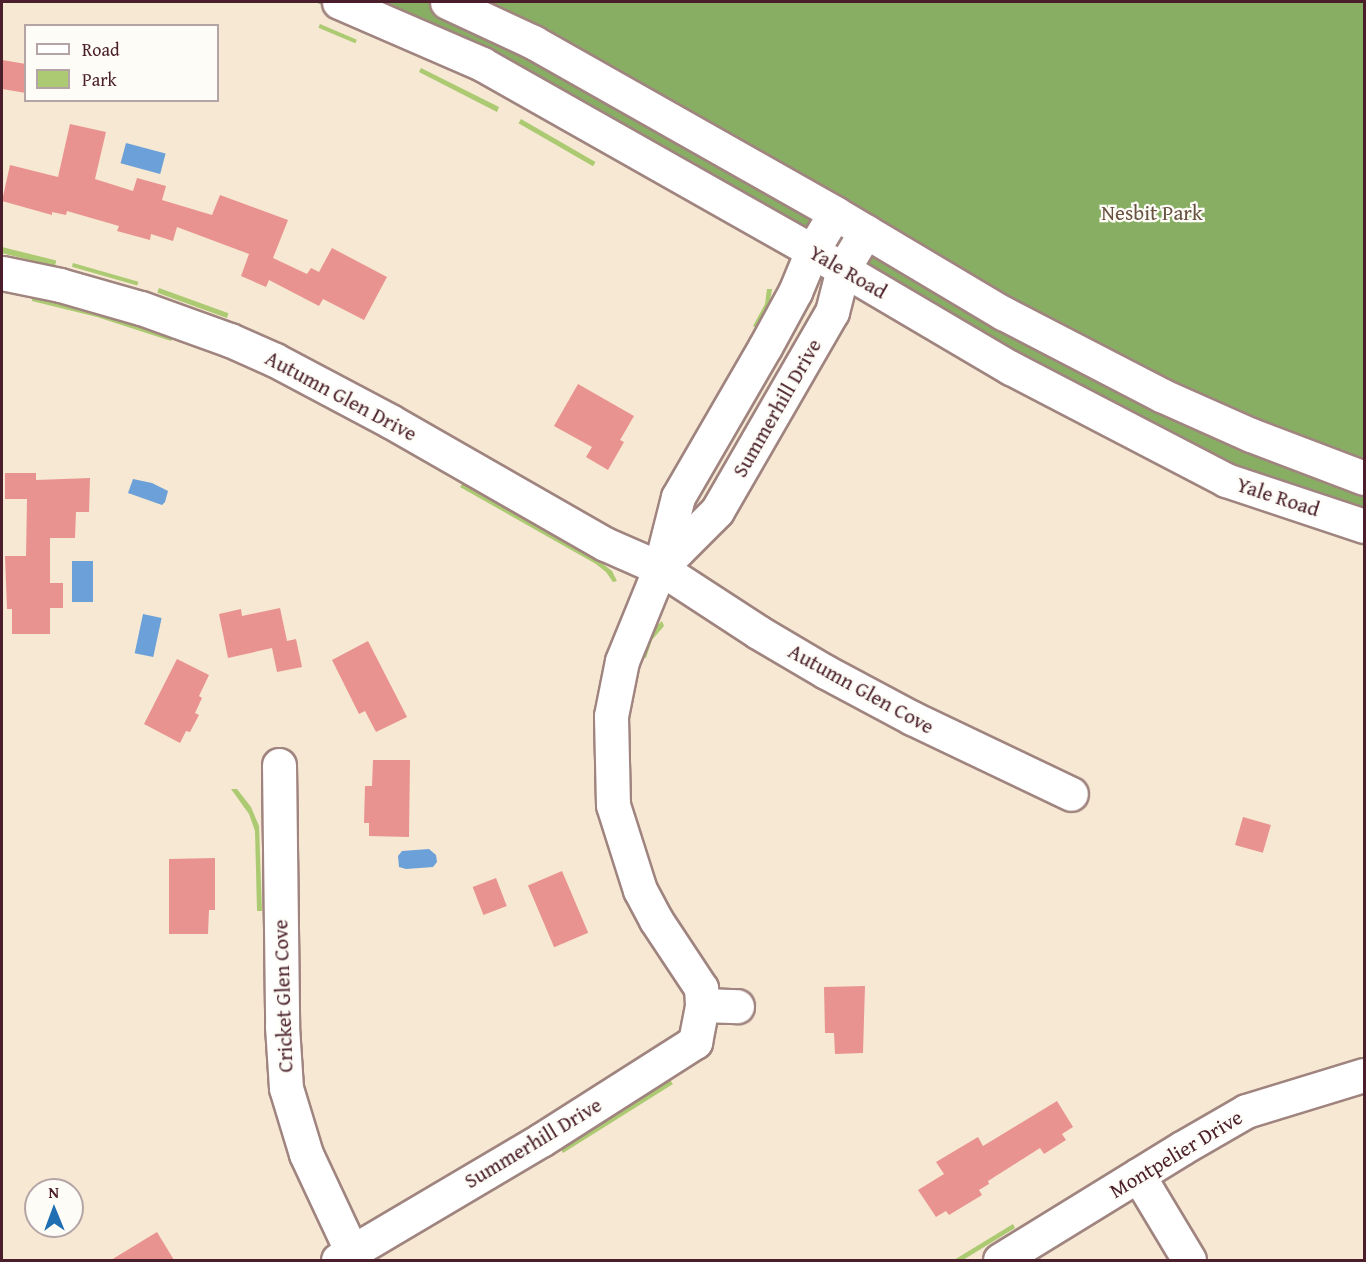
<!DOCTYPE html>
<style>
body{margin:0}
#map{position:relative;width:1366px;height:1262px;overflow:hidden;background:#f6e8d3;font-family:"Gentium Book Plus",serif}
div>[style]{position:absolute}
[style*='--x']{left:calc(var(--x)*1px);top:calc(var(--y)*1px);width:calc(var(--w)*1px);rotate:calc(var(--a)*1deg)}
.green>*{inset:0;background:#abca71;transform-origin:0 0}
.forest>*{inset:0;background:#88ae63}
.water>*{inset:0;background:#6ba0d8;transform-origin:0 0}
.building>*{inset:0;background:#e99390;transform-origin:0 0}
.roads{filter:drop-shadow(2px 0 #a0847f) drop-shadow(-2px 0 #a0847f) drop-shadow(0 2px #a0847f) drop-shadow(0 -2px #a0847f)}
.minor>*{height:33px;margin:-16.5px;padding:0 16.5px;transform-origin:16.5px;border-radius:16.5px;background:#fff}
.major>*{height:33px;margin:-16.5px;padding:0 16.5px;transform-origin:16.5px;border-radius:16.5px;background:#fff}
span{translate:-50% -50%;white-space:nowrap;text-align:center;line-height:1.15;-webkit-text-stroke:4.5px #fdfcf7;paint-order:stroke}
.park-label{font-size:21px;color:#675240}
.street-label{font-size:21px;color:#4a1f2b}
.frame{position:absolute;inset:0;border:3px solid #4a1f2b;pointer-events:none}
.legend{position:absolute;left:24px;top:24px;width:195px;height:78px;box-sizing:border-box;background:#fdfcf7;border:2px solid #b5a4a5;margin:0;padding:8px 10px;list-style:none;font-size:18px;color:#4a1f2b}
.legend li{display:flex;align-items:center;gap:12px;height:30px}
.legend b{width:30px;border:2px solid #b5a4a5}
.north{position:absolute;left:24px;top:1178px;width:60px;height:60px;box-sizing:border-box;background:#fdfcf7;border:2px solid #b5a4a5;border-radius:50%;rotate:359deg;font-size:16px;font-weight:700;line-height:24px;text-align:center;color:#4a1f2b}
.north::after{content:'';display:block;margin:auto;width:21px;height:27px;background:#1f6fb2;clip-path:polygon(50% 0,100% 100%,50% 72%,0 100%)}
</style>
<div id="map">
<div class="green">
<div style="left:320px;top:24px;width:40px;height:4px;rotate:23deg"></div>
<div style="clip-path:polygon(421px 68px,499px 107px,497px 112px,419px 72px)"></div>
<div style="left:521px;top:119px;width:86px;height:5px;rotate:30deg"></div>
<div style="left:2px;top:247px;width:56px;height:6px;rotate:14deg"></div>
<div style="left:73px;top:263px;width:68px;height:4px;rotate:16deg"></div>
<div style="left:159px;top:288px;width:74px;height:5px;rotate:20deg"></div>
<div style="clip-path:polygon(767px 289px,772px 289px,769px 307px,757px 328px,753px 326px,765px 304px)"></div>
<div style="clip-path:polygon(32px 296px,98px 313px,173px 337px,171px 341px,97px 317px,32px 301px)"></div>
<div style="clip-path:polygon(463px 483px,599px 561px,612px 571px,617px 581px,613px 582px,606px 572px,596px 564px,460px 487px)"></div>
<div style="clip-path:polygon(662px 621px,664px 626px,652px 640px,646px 658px,641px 656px,650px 632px)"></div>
<div style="clip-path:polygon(231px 789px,237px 789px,251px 807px,259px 826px,262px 911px,257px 911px,255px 831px,249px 814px)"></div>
<div style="clip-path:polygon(670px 1080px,673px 1084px,563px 1153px,560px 1148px)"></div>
<div style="clip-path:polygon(1013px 1224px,1015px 1228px,963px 1260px,954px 1260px)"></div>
</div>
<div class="forest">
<div style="clip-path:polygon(315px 2px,1364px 2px,1364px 533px,1241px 488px,434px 48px)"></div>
</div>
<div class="water">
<div style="left:126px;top:143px;width:41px;height:21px;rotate:15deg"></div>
<div style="clip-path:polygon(133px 479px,152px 483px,168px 491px,165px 502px,162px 505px,128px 493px)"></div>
<div style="left:72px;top:561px;width:21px;height:41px"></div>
<div style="left:143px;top:614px;width:19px;height:40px;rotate:12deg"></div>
<div style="clip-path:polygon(429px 849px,436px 855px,437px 862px,433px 867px,406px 869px,399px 867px,398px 856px,402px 851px)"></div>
</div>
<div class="building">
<div style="clip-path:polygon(2px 60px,26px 64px,26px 93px,2px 89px)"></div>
<div style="clip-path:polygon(70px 124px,106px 132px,95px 179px,133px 191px,137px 178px,166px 186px,162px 200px,212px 215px,220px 195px,288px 220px,273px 258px,307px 274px,311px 268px,319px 272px,332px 248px,387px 277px,364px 320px,323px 299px,319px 306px,269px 280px,266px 287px,241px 276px,249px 254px,177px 227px,173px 241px,151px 234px,150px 240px,117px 231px,119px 226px,67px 211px,66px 215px,52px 212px,52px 215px,2px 201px,10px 165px,58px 177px)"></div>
<div style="clip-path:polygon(578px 384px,634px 416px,620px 440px,624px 442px,608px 470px,586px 457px,592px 447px,554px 426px)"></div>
<div style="clip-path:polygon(5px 473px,36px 473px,36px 480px,90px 478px,89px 512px,76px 512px,75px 538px,50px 538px,50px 583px,63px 583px,63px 608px,50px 608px,50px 634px,12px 634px,12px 609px,7px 609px,5px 556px,26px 556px,27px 499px,5px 499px)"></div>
<div style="clip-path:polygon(280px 608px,287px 641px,296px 639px,302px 667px,277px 672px,272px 648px,228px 658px,219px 614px,241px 609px,242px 616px)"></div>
<div style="clip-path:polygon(368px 641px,407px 717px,376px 732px,365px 711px,359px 714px,332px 660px)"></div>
<div style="clip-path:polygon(177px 659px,209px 675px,199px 696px,202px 698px,195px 713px,199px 715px,190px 732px,186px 731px,180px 743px,144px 724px)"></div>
<div style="clip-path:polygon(373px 760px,410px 760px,409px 837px,369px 836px,369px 823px,364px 823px,365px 786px,372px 786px)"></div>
<div style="left:1243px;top:817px;width:29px;height:29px;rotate:16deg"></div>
<div style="clip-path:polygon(215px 858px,215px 910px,209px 910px,208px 934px,169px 934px,169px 859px)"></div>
<div style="left:562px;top:871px;width:67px;height:37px;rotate:67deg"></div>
<div style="left:496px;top:878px;width:30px;height:25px;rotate:69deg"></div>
<div style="clip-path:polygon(865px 986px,863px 1053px,835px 1054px,834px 1033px,825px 1033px,824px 987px)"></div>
<div style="clip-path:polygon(1057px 1101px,1073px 1127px,1062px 1134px,1066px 1140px,1044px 1154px,1040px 1148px,988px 1181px,989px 1184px,979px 1190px,982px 1195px,949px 1215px,946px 1211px,936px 1217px,918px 1190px,944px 1174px,936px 1162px,978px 1137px,983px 1146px)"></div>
<div style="clip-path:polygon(157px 1232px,174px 1260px,111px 1260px)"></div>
</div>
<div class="roads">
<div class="minor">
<div style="--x:2;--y:273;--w:59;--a:11.7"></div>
<div style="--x:60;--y:285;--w:84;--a:15.9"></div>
<div style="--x:141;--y:308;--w:95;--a:19.8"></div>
<div style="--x:230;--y:340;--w:49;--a:24"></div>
<div style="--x:275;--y:360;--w:130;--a:27.9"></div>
<div style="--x:390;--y:421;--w:248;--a:29.8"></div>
<div style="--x:605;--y:544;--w:60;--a:23.6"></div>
<div style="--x:660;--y:568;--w:117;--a:33.1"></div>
<div style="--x:758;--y:632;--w:79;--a:30.5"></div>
<div style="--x:826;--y:672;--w:98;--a:28.1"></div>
<div style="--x:912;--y:718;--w:176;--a:25.5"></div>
<div style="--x:660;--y:568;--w:81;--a:-45"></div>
<div style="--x:717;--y:511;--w:230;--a:-60"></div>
<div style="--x:832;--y:312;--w:44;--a:-75.7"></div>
<div style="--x:843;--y:269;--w:44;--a:-58.8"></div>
<div style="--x:279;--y:765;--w:261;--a:89.3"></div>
<div style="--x:282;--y:1026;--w:62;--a:86.3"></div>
<div style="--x:286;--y:1088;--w:69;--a:73.1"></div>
<div style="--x:306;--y:1154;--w:106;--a:64.9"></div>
<div style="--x:702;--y:1005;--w:35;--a:2"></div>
<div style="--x:1138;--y:1175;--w:99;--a:59"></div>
<div style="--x:338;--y:1260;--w:236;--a:-30.6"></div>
<div style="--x:541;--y:1140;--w:183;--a:-32.5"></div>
<div style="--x:695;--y:1042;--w:38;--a:-79"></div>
<div style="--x:702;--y:1005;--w:17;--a:-93"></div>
<div style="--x:701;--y:988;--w:82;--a:-123.5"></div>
<div style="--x:656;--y:920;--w:34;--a:-118"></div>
<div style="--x:640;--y:890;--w:89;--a:-107.6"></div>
<div style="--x:613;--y:805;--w:89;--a:-91.3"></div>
<div style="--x:611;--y:716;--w:56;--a:-78.7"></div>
<div style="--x:622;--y:661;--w:100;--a:-67.8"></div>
<div style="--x:660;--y:568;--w:73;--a:-75.8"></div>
<div style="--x:678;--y:497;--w:173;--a:-59.9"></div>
<div style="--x:765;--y:347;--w:63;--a:-61.4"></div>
<div style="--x:795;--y:292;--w:44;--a:-67.5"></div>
<div style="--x:812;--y:251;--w:44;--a:-58.8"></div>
<div style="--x:1000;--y:1260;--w:214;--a:-31.6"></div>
<div style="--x:1182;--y:1148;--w:74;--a:-30"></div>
<div style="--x:1246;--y:1111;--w:123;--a:-17"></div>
</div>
<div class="major">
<div style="--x:339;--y:2;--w:156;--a:23.4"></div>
<div style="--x:482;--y:64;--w:379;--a:29.5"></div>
<div style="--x:812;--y:251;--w:231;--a:30.5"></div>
<div style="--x:1011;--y:368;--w:242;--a:27.5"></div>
<div style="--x:1226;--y:480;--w:145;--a:18.4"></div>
<div style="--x:447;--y:2;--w:95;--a:24.9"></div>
<div style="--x:533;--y:42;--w:347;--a:29.5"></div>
<div style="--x:835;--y:213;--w:196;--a:30.8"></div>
<div style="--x:1003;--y:313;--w:178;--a:27.4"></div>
<div style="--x:1161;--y:395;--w:98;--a:24"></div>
<div style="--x:1251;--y:435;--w:121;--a:20.8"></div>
</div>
</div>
<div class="park-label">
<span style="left:1152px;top:213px">Nesbit Park</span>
</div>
<div class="street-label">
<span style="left:848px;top:272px;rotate:30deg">Yale Road</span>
<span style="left:341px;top:396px;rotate:28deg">Autumn Glen Drive</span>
<span style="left:777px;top:408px;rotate:-60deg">Summerhill Drive</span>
<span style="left:1278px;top:497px;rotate:18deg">Yale Road</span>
<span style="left:861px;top:689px;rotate:29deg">Autumn Glen Cove</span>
<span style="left:283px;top:996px;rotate:-92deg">Cricket Glen Cove</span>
<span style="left:533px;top:1143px;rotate:-31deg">Summerhill Drive</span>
<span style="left:1176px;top:1154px;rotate:-31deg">Montpelier Drive</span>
</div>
<div class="frame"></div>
<ul class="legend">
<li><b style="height:8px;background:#fff"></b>Road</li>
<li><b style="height:16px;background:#abca71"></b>Park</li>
</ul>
<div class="north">N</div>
</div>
